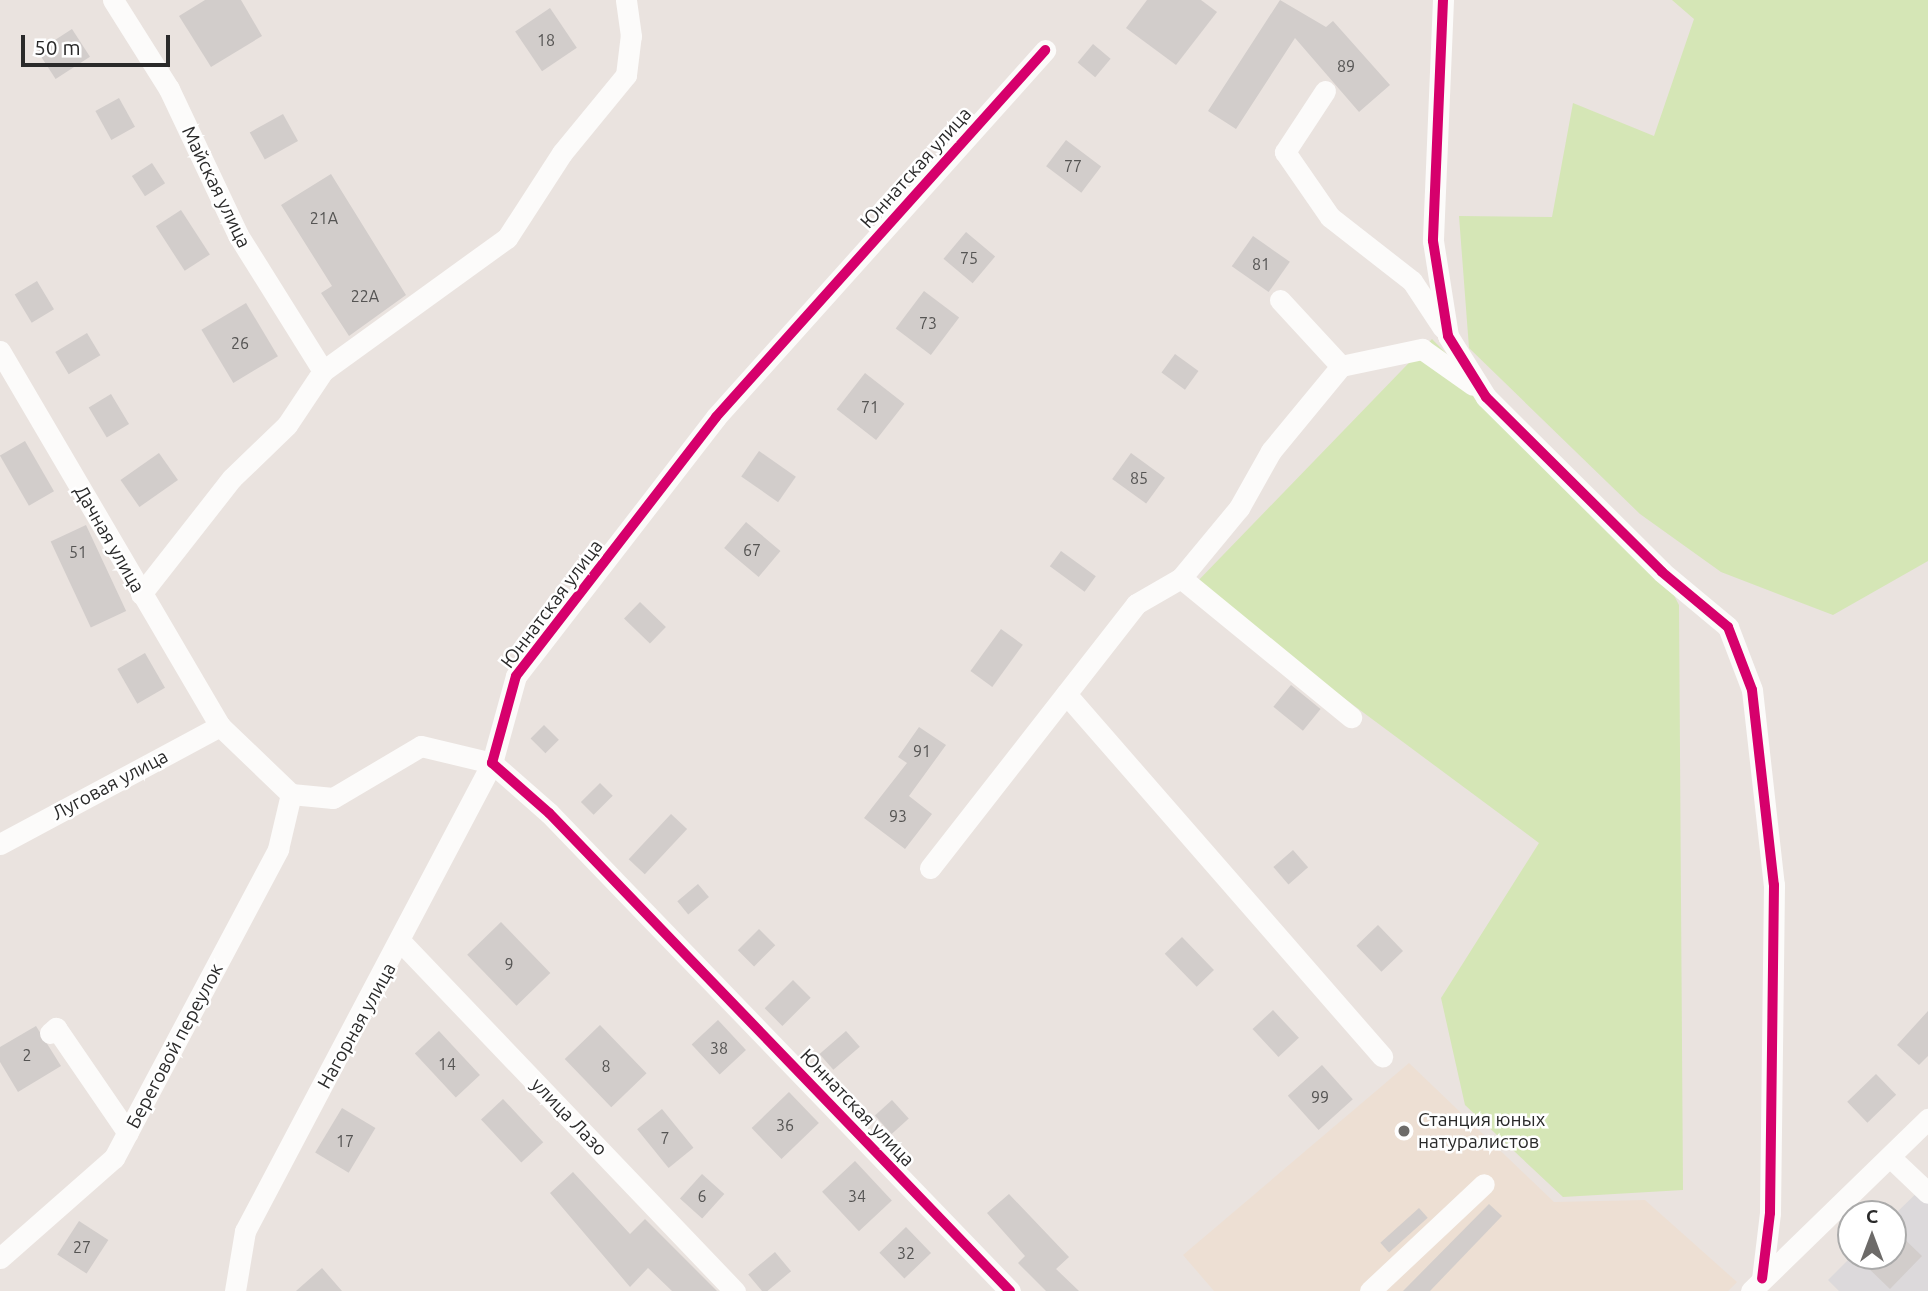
<!DOCTYPE html>
<meta charset="utf-8">
<style>
body{margin:0}
#map{position:relative;width:1928px;height:1291px;overflow:hidden;background:#eae3df;font-family:Ubuntu,sans-serif}
div>[style]{position:absolute}
[style*='--x']{left:calc(var(--x)*1px);top:calc(var(--y)*1px);width:calc(var(--w)*1px);rotate:calc(var(--a)*1deg)}
.industrial>*{inset:0;background:#dcd9db}
.education>*{inset:0;background:#eddfd3}
.green>*{inset:0;background:#d5e6b6}
.building>*{inset:0;background:#d2cdcb;transform-origin:0 0}
.minor>*{height:21px;margin:-10.5px;padding:0 10.5px;transform-origin:10.5px;border-radius:10.5px;background:#fcfbfa}
.cycleway>*{height:10px;margin:-5px;padding:0 5px;transform-origin:5px;border-radius:5px;background:#d6006c}
.dots>*{width:19px;height:19px;translate:-50% -50%;box-sizing:border-box;border:4px solid #fff;border-radius:50%}
span{translate:-50% -50%;white-space:nowrap;text-align:center;line-height:1.15;-webkit-text-stroke:5px #fff;paint-order:stroke}
.number-label{font-size:16px;color:#555453}
.number-label span{-webkit-text-stroke-width:0}
.street-label{font-size:19px;color:#2a2a2a}
.poi-label{font-size:19px;color:#2a2a2a}
.left{translate:0 -50%;text-align:left}
.north{position:absolute;left:1837px;top:1200px;width:70px;height:70px;box-sizing:border-box;background:#fff;border:2px solid #aaa;border-radius:50%;rotate:0deg;font-size:19px;font-weight:700;line-height:28px;text-align:center;color:#2a2a2a}
.north::after{content:'';display:block;margin:auto;width:24px;height:32px;background:#6d6b69;clip-path:polygon(50% 0,100% 100%,50% 72%,0 100%)}
.scale{position:absolute;left:21px;top:35px;width:149px;height:32px;box-sizing:border-box;border:4px solid #2a2a2a;border-top:0;padding-left:9px;font-size:21px;line-height:24px;white-space:nowrap;color:#2a2a2a;-webkit-text-stroke:5px #fff;paint-order:stroke}
</style>
<div id="map">
<div class="industrial">
<div style="clip-path:polygon(1928px 1182px,1928px 1291px,1839px 1291px,1828px 1280px,1852px 1256px,1893px 1256px,1893px 1216px)"></div>
</div>
<div class="education">
<div style="clip-path:polygon(1409px 1063px,1554px 1202px,1645px 1200px,1737px 1282px,1728px 1291px,1214px 1291px,1183px 1255px)"></div>
</div>
<div class="green">
<div style="clip-path:polygon(1672px 0,1928px 0,1928px 561px,1833px 615px,1721px 572px,1640px 514px,1469px 348px,1459px 216px,1552px 217px,1573px 103px,1654px 136px,1694px 19px)"></div>
<div style="clip-path:polygon(1432px 339px,1662px 572px,1679px 605px,1683px 1190px,1563px 1197px,1465px 1105px,1441px 998px,1539px 843px,1193px 586px)"></div>
</div>
<div class="building">
<div style="clip-path:polygon(205px 0,241px 0,262px 36px,211px 67px,179px 16px)"></div>
<div style="clip-path:polygon(1147px 0,1201px 0,1217px 12px,1176px 65px,1126px 28px)"></div>
<div style="clip-path:polygon(1280px 0,1326px 27px,1333px 21px,1390px 85px,1359px 112px,1295px 38px,1236px 129px,1208px 111px)"></div>
<div style="left:550px;top:8px;width:48px;height:42px;rotate:56deg"></div>
<div style="left:72px;top:29px;width:33px;height:41px;rotate:57deg"></div>
<div style="left:1093px;top:44px;width:23px;height:24px;rotate:40deg"></div>
<div style="left:119px;top:98px;width:33px;height:27px;rotate:61deg"></div>
<div style="left:283px;top:114px;width:31px;height:38px;rotate:61deg"></div>
<div style="left:1066px;top:140px;width:44px;height:33px;rotate:37deg"></div>
<div style="left:152px;top:163px;width:24px;height:24px;rotate:57deg"></div>
<div style="clip-path:polygon(331px 174px,406px 295px,349px 336px,321px 293px,332px 286px,281px 205px)"></div>
<div style="left:181px;top:210px;width:53px;height:30px;rotate:57deg"></div>
<div style="left:966px;top:232px;width:38px;height:35px;rotate:40deg"></div>
<div style="left:1253px;top:236px;width:45px;height:37px;rotate:35deg"></div>
<div style="left:37px;top:281px;width:33px;height:26px;rotate:59deg"></div>
<div style="left:924px;top:291px;width:44px;height:47px;rotate:37deg"></div>
<div style="left:246px;top:303px;width:62px;height:52px;rotate:59deg"></div>
<div style="left:87px;top:333px;width:26px;height:37px;rotate:59deg"></div>
<div style="left:1175px;top:354px;width:29px;height:23px;rotate:36deg"></div>
<div style="left:865px;top:373px;width:50px;height:46px;rotate:38deg"></div>
<div style="left:111px;top:394px;width:35px;height:26px;rotate:59deg"></div>
<div style="left:25px;top:441px;width:58px;height:29px;rotate:60deg"></div>
<div style="left:759px;top:451px;width:45px;height:31px;rotate:35deg"></div>
<div style="left:159px;top:453px;width:33px;height:47px;rotate:55deg"></div>
<div style="left:1131px;top:453px;width:42px;height:32px;rotate:36deg"></div>
<div style="left:746px;top:522px;width:45px;height:34px;rotate:40deg"></div>
<div style="left:86px;top:525px;width:95px;height:39px;rotate:65deg"></div>
<div style="left:1061px;top:551px;width:43px;height:19px;rotate:36deg"></div>
<div style="left:640px;top:602px;width:36px;height:23px;rotate:44deg"></div>
<div style="left:1001px;top:629px;width:27px;height:52px;rotate:36deg"></div>
<div style="left:145px;top:653px;width:40px;height:32px;rotate:60deg"></div>
<div style="left:1291px;top:685px;width:38px;height:28px;rotate:39deg"></div>
<div style="left:544px;top:725px;width:21px;height:19px;rotate:45deg"></div>
<div style="clip-path:polygon(919px 727px,946px 745px,909px 796px,932px 814px,905px 849px,864px 818px,907px 763px,898px 757px)"></div>
<div style="left:600px;top:783px;width:18px;height:27px;rotate:45deg"></div>
<div style="left:671px;top:814px;width:22px;height:62px;rotate:43deg"></div>
<div style="left:1293px;top:850px;width:23px;height:26px;rotate:49deg"></div>
<div style="left:698px;top:884px;width:17px;height:27px;rotate:50deg"></div>
<div style="left:501px;top:922px;width:71px;height:47px;rotate:46deg"></div>
<div style="left:1378px;top:925px;width:36px;height:30px;rotate:46deg"></div>
<div style="left:759px;top:929px;width:23px;height:30px;rotate:45deg"></div>
<div style="left:1182px;top:937px;width:46px;height:24px;rotate:46deg"></div>
<div style="left:793px;top:980px;width:25px;height:40px;rotate:45deg"></div>
<div style="left:1273px;top:1010px;width:38px;height:28px;rotate:47deg"></div>
<div style="clip-path:polygon(1928px 1011px,1928px 1056px,1919px 1065px,1897px 1045px)"></div>
<div style="left:718px;top:1020px;width:41px;height:36px;rotate:47deg"></div>
<div style="left:600px;top:1025px;width:67px;height:49px;rotate:46deg"></div>
<div style="clip-path:polygon(36px 1026px,61px 1066px,18px 1092px,0 1062px,0 1047px)"></div>
<div style="left:439px;top:1031px;width:60px;height:33px;rotate:47deg"></div>
<div style="left:846px;top:1031px;width:21px;height:35px;rotate:49deg"></div>
<div style="left:1322px;top:1065px;width:46px;height:46px;rotate:48deg"></div>
<div style="left:1876px;top:1074px;width:29px;height:40px;rotate:46deg"></div>
<div style="left:789px;top:1092px;width:43px;height:52px;rotate:46deg"></div>
<div style="left:503px;top:1099px;width:59px;height:30px;rotate:47deg"></div>
<div style="left:892px;top:1100px;width:25px;height:23px;rotate:48deg"></div>
<div style="left:342px;top:1108px;width:39px;height:52px;rotate:31deg"></div>
<div style="left:662px;top:1109px;width:50px;height:32px;rotate:51deg"></div>
<div style="left:855px;top:1161px;width:54px;height:45px;rotate:47deg"></div>
<div style="clip-path:polygon(573px 1172px,630px 1234px,645px 1219px,717px 1291px,672px 1291px,648px 1268px,630px 1287px,550px 1193px)"></div>
<div style="left:702px;top:1174px;width:30px;height:33px;rotate:42deg"></div>
<div style="clip-path:polygon(1009px 1194px,1069px 1257px,1056px 1269px,1079px 1291px,1046px 1291px,1018px 1263px,1025px 1256px,987px 1213px)"></div>
<div style="clip-path:polygon(1489px 1204px,1502px 1216px,1430px 1291px,1403px 1291px)"></div>
<div style="left:1419px;top:1208px;width:13px;height:52px;rotate:48deg"></div>
<div style="left:79px;top:1221px;width:35px;height:40px;rotate:33deg"></div>
<div style="left:906px;top:1227px;width:36px;height:37px;rotate:46deg"></div>
<div style="clip-path:polygon(1893px 1228px,1922px 1256px,1890px 1289px,1864px 1264px,1872px 1256px,1893px 1256px)"></div>
<div style="left:775px;top:1252px;width:25px;height:35px;rotate:50deg"></div>
<div style="clip-path:polygon(322px 1268px,342px 1291px,296px 1291px)"></div>
</div>
<div class="minor">
<div style="--x:113;--y:0;--w:105;--a:57.8"></div>
<div style="--x:169;--y:89;--w:161;--a:64.7"></div>
<div style="--x:238;--y:235;--w:160;--a:58"></div>
<div style="--x:1443;--y:0;--w:241;--a:92.4"></div>
<div style="--x:1433;--y:241;--w:96;--a:81"></div>
<div style="--x:1448;--y:336;--w:72;--a:58.1"></div>
<div style="--x:1486;--y:397;--w:248;--a:44.8"></div>
<div style="--x:1662;--y:572;--w:86;--a:39.8"></div>
<div style="--x:1728;--y:627;--w:67;--a:69.1"></div>
<div style="--x:1752;--y:690;--w:196;--a:83.6"></div>
<div style="--x:1774;--y:885;--w:328;--a:90.7"></div>
<div style="--x:1770;--y:1213;--w:66;--a:96.9"></div>
<div style="--x:1325;--y:91;--w:73;--a:123.3"></div>
<div style="--x:1285;--y:152;--w:79;--a:55.3"></div>
<div style="--x:1330;--y:217;--w:104;--a:38"></div>
<div style="--x:1412;--y:281;--w:56;--a:56.6"></div>
<div style="--x:1280;--y:300;--w:90;--a:47.3"></div>
<div style="--x:0;--y:351;--w:435;--a:59.6"></div>
<div style="--x:220;--y:726;--w:98;--a:43.8"></div>
<div style="--x:291;--y:794;--w:42;--a:5.4"></div>
<div style="--x:333;--y:798;--w:102;--a:-30.6"></div>
<div style="--x:421;--y:746;--w:73;--a:13.5"></div>
<div style="--x:492;--y:763;--w:529;--a:117.82"></div>
<div style="--x:245;--y:1231;--w:61;--a:99.5"></div>
<div style="--x:1181;--y:578;--w:220;--a:39.3"></div>
<div style="--x:141;--y:594;--w:147;--a:-51.9"></div>
<div style="--x:232;--y:478;--w:76;--a:-43.9"></div>
<div style="--x:287;--y:425;--w:65;--a:-56.3"></div>
<div style="--x:323;--y:371;--w:227;--a:-35.9"></div>
<div style="--x:507;--y:238;--w:101;--a:-57.1"></div>
<div style="--x:562;--y:153;--w:101;--a:-50.6"></div>
<div style="--x:626;--y:75;--w:39;--a:-83"></div>
<div style="--x:631;--y:36;--w:36;--a:-98"></div>
<div style="--x:1066;--y:694;--w:481;--a:48.9"></div>
<div style="--x:0;--y:844;--w:250;--a:-28.2"></div>
<div style="--x:930;--y:868;--w:335;--a:-52"></div>
<div style="--x:1136;--y:604;--w:52;--a:-30"></div>
<div style="--x:1181;--y:578;--w:91;--a:-50.4"></div>
<div style="--x:1239;--y:508;--w:65;--a:-60.7"></div>
<div style="--x:1271;--y:451;--w:110;--a:-50.5"></div>
<div style="--x:1341;--y:366;--w:83;--a:-11.9"></div>
<div style="--x:1422;--y:349;--w:62;--a:35.2"></div>
<div style="--x:402;--y:943;--w:482;--a:46.3"></div>
<div style="--x:50;--y:1033;--w:8;--a:-40"></div>
<div style="--x:56;--y:1028;--w:127;--a:55.6"></div>
<div style="--x:1890;--y:1157;--w:52;--a:43.5"></div>
<div style="--x:0;--y:1258;--w:152;--a:-41.3"></div>
<div style="--x:114;--y:1158;--w:350;--a:-62"></div>
<div style="--x:278;--y:849;--w:57;--a:-76.7"></div>
<div style="--x:1010;--y:1291;--w:664;--a:-133.96"></div>
<div style="--x:549;--y:813;--w:76;--a:-138.7"></div>
<div style="--x:492;--y:763;--w:90;--a:-74.6"></div>
<div style="--x:516;--y:676;--w:327;--a:-52.3"></div>
<div style="--x:716;--y:417;--w:493;--a:-48.1"></div>
<div style="--x:1370;--y:1291;--w:156;--a:-43.2"></div>
<div style="--x:1751;--y:1291;--w:247;--a:-44.2"></div>
</div>
<div class="cycleway">
<div style="--x:1443;--y:0;--w:241;--a:92.4"></div>
<div style="--x:1433;--y:241;--w:96;--a:81"></div>
<div style="--x:1448;--y:336;--w:72;--a:58.1"></div>
<div style="--x:1486;--y:397;--w:248;--a:44.8"></div>
<div style="--x:1662;--y:572;--w:86;--a:39.8"></div>
<div style="--x:1728;--y:627;--w:67;--a:69.1"></div>
<div style="--x:1752;--y:690;--w:196;--a:83.6"></div>
<div style="--x:1774;--y:885;--w:328;--a:90.7"></div>
<div style="--x:1770;--y:1213;--w:66;--a:96.9"></div>
<div style="--x:1010;--y:1291;--w:664;--a:-133.96"></div>
<div style="--x:549;--y:813;--w:76;--a:-138.7"></div>
<div style="--x:492;--y:763;--w:90;--a:-74.6"></div>
<div style="--x:516;--y:676;--w:327;--a:-52.3"></div>
<div style="--x:716;--y:417;--w:493;--a:-48.1"></div>
</div>
<div class="dots">
<div style="left:1404px;top:1131px;background:#6d6b69"></div>
</div>
<div class="number-label">
<span style="left:546px;top:40px">18</span>
<span style="left:1346px;top:66px">89</span>
<span style="left:1073px;top:166px">77</span>
<span style="left:324px;top:218px">21А</span>
<span style="left:969px;top:258px">75</span>
<span style="left:1261px;top:264px">81</span>
<span style="left:365px;top:296px">22А</span>
<span style="left:928px;top:323px">73</span>
<span style="left:240px;top:343px">26</span>
<span style="left:870px;top:407px">71</span>
<span style="left:1139px;top:478px">85</span>
<span style="left:752px;top:550px">67</span>
<span style="left:78px;top:552px">51</span>
<span style="left:922px;top:751px">91</span>
<span style="left:898px;top:816px">93</span>
<span style="left:509px;top:964px">9</span>
<span style="left:719px;top:1048px">38</span>
<span style="left:27px;top:1055px">2</span>
<span style="left:447px;top:1064px">14</span>
<span style="left:606px;top:1066px">8</span>
<span style="left:1320px;top:1097px">99</span>
<span style="left:785px;top:1125px">36</span>
<span style="left:665px;top:1138px">7</span>
<span style="left:345px;top:1141px">17</span>
<span style="left:702px;top:1196px">6</span>
<span style="left:857px;top:1196px">34</span>
<span style="left:82px;top:1247px">27</span>
<span style="left:906px;top:1253px">32</span>
</div>
<div class="street-label">
<span style="left:916px;top:168px;rotate:-48deg">Юннатская улица</span>
<span style="left:216px;top:187px;rotate:64deg">Майская улица</span>
<span style="left:109px;top:539px;rotate:60deg">Дачная улица</span>
<span style="left:552px;top:604px;rotate:-53deg">Юннатская улица</span>
<span style="left:110px;top:785px;rotate:-28deg">Луговая улица</span>
<span style="left:357px;top:1026px;rotate:-61deg">Нагорная улица</span>
<span style="left:175px;top:1046px;rotate:-62deg">Береговой переулок</span>
<span style="left:857px;top:1108px;rotate:46deg">Юннатская улица</span>
<span style="left:569px;top:1117px;rotate:46deg">улица Лазо</span>
</div>
<div class="poi-label">
<span class="left" style="left:1418px;top:1131px">Станция юных<br>натуралистов</span>
</div>
<div class="north">С</div>
<div class="scale">50 m</div>
</div>
